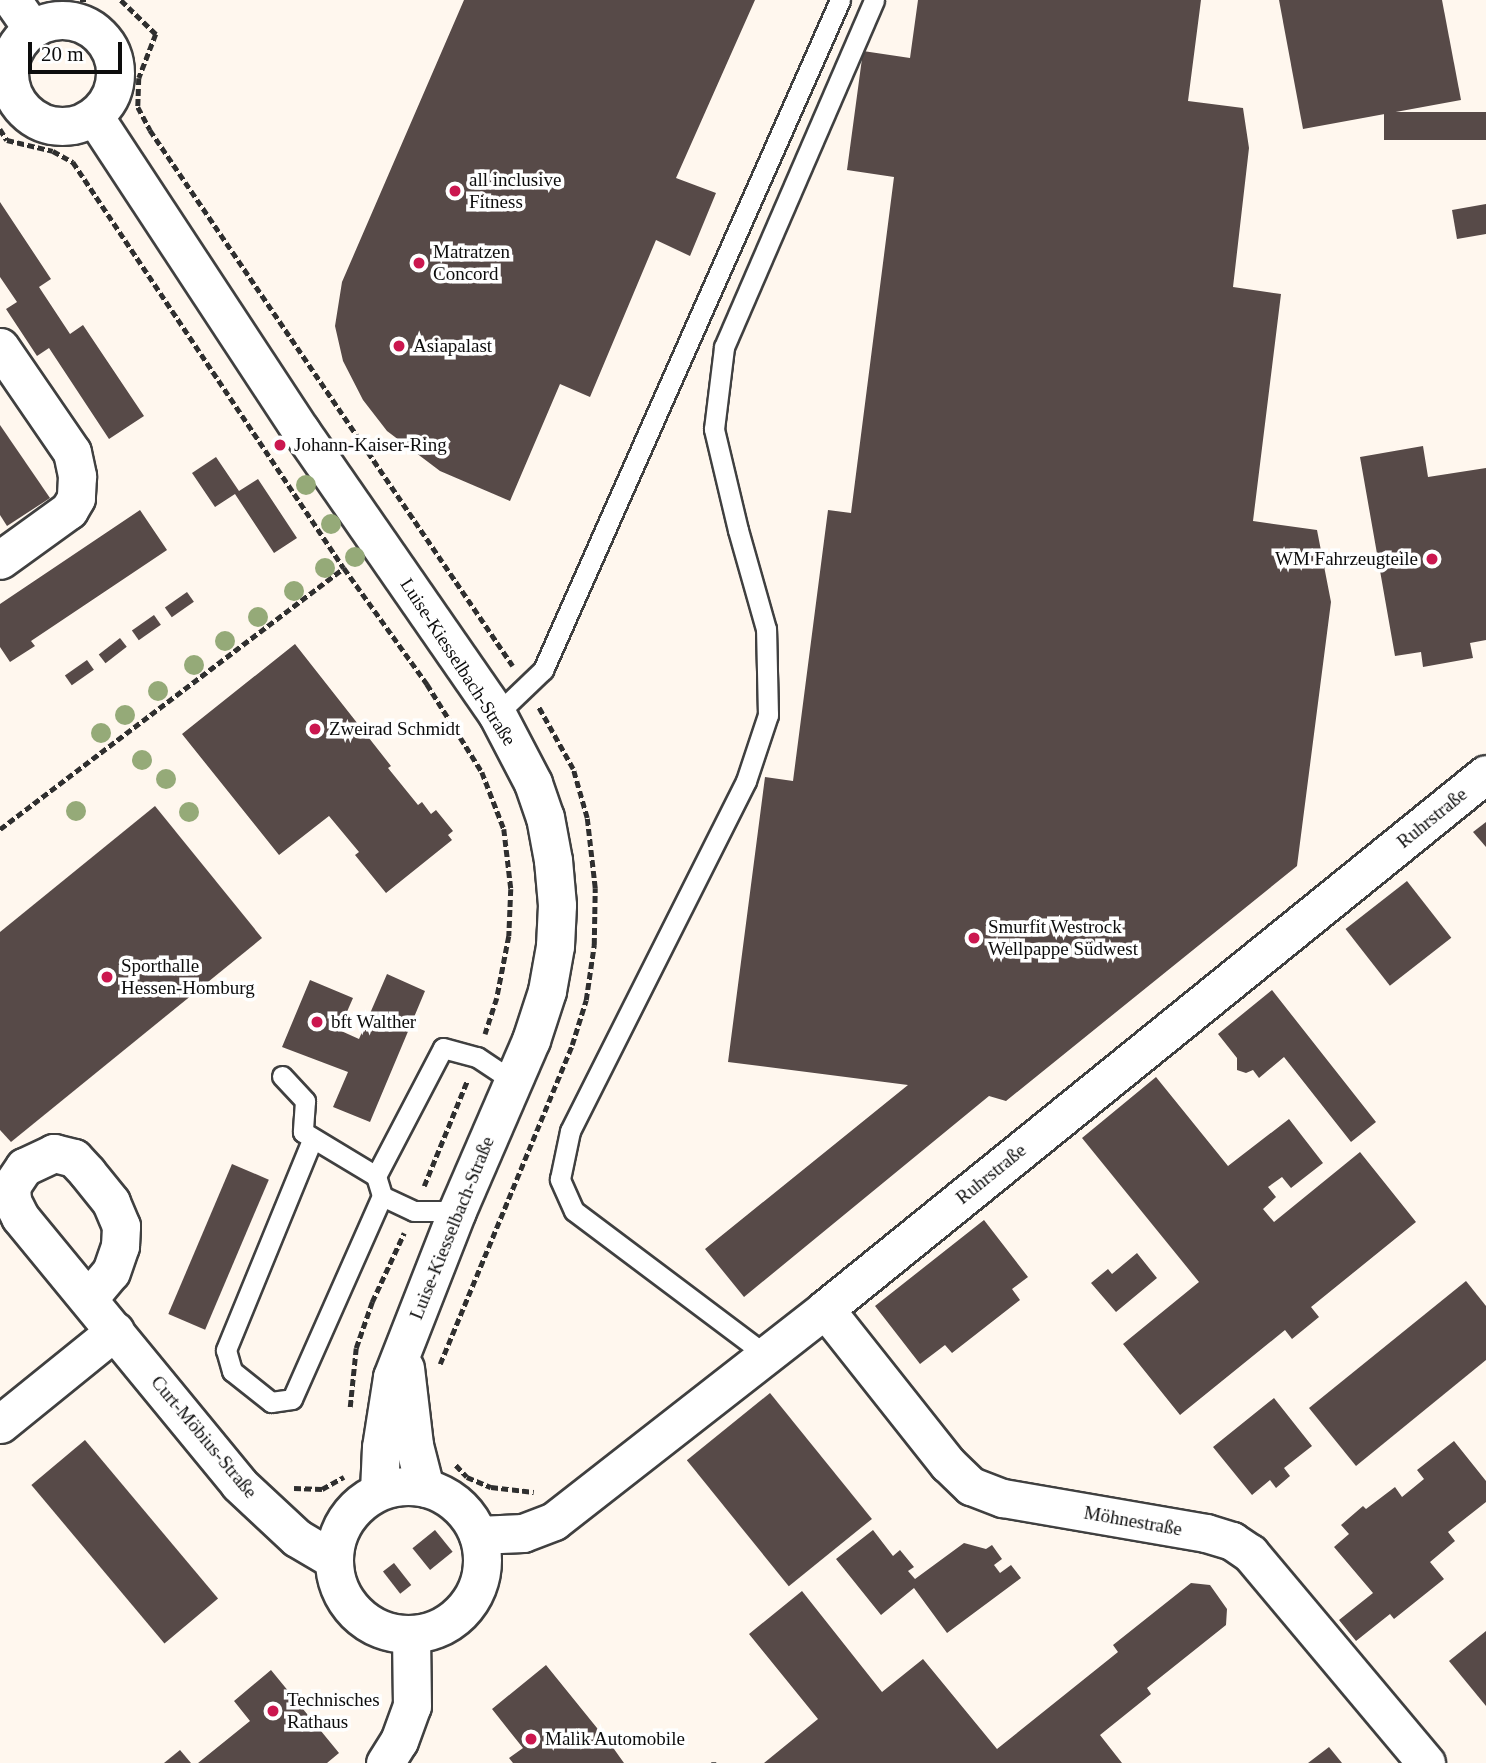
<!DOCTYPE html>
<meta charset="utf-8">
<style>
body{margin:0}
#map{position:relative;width:1486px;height:1763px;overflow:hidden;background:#fff7ee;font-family:"Times New Roman",serif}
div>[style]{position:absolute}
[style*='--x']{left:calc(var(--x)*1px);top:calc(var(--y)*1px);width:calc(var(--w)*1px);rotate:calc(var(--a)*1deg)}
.building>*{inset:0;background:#574a48;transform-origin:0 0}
.path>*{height:4.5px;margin-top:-2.25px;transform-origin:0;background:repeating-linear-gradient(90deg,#2f2f2f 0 7px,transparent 0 10.5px)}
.roads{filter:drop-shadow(2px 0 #404040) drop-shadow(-2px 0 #404040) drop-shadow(0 2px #404040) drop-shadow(0 -2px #404040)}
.service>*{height:19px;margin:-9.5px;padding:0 9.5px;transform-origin:9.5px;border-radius:9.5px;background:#fff}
.minor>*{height:37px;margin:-18.5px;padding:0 18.5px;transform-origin:18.5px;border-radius:18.5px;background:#fff}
.minor>.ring{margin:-18.5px;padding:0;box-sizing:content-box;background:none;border:37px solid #fff;border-radius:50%}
.trees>*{width:20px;height:20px;margin:-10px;border-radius:50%;background:#95aa78}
.dots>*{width:19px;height:19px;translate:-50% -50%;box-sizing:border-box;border:4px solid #fff;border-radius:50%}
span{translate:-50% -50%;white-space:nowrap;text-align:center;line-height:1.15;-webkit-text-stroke:7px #fff;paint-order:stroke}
.poi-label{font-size:19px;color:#0d0d0d}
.left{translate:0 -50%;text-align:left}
.right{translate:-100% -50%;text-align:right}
.street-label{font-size:19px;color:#0d0d0d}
.scale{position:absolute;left:28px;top:42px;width:94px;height:32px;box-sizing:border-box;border:4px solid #0d0d0d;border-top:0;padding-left:9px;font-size:21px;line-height:24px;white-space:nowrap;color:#0d0d0d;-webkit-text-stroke:5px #fff;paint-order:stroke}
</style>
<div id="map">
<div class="building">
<div style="clip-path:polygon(464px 0,755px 0,676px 178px,716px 193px,690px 256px,656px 240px,590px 397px,560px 384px,510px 501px,440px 471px,387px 431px,363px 400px,343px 361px,335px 326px,342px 282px)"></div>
<div style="clip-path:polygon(918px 0,1201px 0,1188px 101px,1243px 108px,1249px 148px,1233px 287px,1281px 294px,1253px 521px,1317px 530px,1331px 602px,1297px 866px,1006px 1101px,989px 1096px,744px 1297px,705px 1249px,908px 1085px,728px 1062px,765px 777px,793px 781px,828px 510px,851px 513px,894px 177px,847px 170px,863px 51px,910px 58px)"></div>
<div style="clip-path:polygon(1279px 0,1442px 0,1461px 100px,1303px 129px)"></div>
<div style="left:1486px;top:112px;width:28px;height:102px;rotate:90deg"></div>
<div style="clip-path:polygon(0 202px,51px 279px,39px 287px,70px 334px,83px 325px,144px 416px,109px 439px,49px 348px,37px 356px,6px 309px,17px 302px,0 277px)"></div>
<div style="clip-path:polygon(1486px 204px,1486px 234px,1457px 239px,1452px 210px)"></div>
<div style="clip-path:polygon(0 425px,50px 498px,7px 526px,0 515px)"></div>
<div style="clip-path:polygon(1423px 446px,1428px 477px,1486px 468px,1486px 640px,1470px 643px,1473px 658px,1423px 667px,1421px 652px,1395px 656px,1360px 457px)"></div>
<div style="clip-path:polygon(216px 457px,239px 491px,258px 479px,297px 538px,274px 553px,235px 494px,215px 507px,192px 473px)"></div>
<div style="clip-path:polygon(140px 510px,167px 550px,31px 641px,35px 646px,10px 662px,0 647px,0 604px)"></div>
<div style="left:187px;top:592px;width:12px;height:27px;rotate:55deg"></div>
<div style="left:154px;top:615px;width:12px;height:27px;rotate:55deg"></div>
<div style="left:120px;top:638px;width:11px;height:27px;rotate:52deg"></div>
<div style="clip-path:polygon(295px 644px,391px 766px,388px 768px,418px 805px,422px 802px,431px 814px,436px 810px,453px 831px,448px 835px,452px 840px,386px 893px,355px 855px,359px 852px,329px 816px,279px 855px,182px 734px)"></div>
<div style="left:87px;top:660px;width:12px;height:27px;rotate:55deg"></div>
<div style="clip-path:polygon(155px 806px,262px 938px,11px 1142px,0 1130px,0 932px)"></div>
<div style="clip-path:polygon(1486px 822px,1486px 847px,1473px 832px)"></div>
<div style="left:1407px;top:881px;width:72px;height:78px;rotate:52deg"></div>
<div style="clip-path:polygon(387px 974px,425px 991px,370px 1122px,333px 1107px,348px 1072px,282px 1047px,310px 980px,353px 998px,339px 1030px,359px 1039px)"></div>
<div style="clip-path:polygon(1272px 990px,1376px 1122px,1351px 1142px,1284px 1057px,1259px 1078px,1253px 1070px,1246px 1073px,1237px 1070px,1237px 1058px,1218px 1034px)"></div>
<div style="clip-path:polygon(1156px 1077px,1228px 1166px,1289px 1119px,1323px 1163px,1291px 1188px,1282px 1177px,1268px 1187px,1276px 1197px,1263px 1209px,1274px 1222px,1360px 1152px,1416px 1222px,1311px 1307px,1319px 1317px,1292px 1339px,1285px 1330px,1180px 1415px,1123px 1344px,1199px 1282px,1082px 1138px)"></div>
<div style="left:232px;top:1164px;width:40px;height:163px;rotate:23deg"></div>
<div style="clip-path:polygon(984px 1220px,1028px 1277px,1012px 1289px,1020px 1300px,952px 1353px,945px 1345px,920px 1364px,875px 1306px)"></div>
<div style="clip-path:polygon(1137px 1253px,1157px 1278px,1116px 1312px,1091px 1283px,1108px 1269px,1112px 1274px)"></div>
<div style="clip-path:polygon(1466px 1281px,1486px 1306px,1486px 1360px,1356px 1466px,1309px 1408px)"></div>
<div style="left:770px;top:1393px;width:162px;height:107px;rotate:51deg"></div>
<div style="clip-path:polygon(1274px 1398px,1312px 1446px,1284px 1468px,1290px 1476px,1276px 1488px,1270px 1480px,1252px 1495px,1213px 1447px)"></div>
<div style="left:85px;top:1440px;width:207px;height:70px;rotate:50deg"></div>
<div style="clip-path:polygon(1454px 1441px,1486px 1481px,1486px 1502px,1448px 1532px,1455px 1541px,1430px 1562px,1444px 1579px,1394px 1619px,1390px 1614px,1356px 1641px,1339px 1620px,1373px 1593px,1334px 1547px,1349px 1534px,1341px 1525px,1363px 1506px,1366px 1509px,1395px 1487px,1402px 1497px,1424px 1479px,1417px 1470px)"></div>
<div style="left:435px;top:1530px;width:28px;height:29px;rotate:51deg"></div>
<div style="clip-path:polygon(873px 1530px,893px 1556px,900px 1550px,914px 1567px,908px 1571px,915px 1579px,964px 1543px,986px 1549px,992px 1545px,1002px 1559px,994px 1565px,1000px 1573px,1011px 1565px,1021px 1578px,947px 1633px,914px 1588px,881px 1615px,836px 1559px)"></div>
<div style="left:394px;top:1563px;width:28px;height:14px;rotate:52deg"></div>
<div style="clip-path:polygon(1191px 1583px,1210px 1585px,1227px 1609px,1226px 1625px,1147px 1688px,1151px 1694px,1100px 1735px,1122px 1763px,764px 1763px,818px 1719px,749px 1634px,802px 1591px,882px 1692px,923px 1659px,997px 1749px,1118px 1652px,1113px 1645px)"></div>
<div style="clip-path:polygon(1486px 1631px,1486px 1706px,1449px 1661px)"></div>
<div style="clip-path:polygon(546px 1665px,614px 1749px,624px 1763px,513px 1763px,509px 1758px,523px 1748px,492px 1709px)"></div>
<div style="clip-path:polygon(271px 1670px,339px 1753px,327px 1763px,198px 1763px,250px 1721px,234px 1701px)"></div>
<div style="clip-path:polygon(1329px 1747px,1342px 1763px,1308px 1763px)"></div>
<div style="clip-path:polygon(180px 1750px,191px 1763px,164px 1763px)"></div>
</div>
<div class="path">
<div style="--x:80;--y:0;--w:6;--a:0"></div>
<div style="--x:121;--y:0;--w:49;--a:44.2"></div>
<div style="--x:156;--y:34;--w:47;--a:111.1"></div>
<div style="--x:139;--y:78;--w:29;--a:92"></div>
<div style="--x:138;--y:107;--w:26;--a:62"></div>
<div style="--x:150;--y:130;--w:647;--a:55.89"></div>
<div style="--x:0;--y:129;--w:13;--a:58"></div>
<div style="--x:7;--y:140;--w:47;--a:13.4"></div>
<div style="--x:53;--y:151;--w:23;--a:29"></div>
<div style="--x:73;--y:162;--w:488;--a:56.3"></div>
<div style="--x:344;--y:568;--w:143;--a:54.4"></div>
<div style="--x:427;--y:684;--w:104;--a:58"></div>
<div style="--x:482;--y:772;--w:61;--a:68.9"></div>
<div style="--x:504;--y:829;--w:60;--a:83.3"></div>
<div style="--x:511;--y:889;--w:47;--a:92.4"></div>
<div style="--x:509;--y:936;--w:63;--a:101"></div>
<div style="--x:497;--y:998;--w:38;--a:108"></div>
<div style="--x:0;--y:829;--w:432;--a:-37.2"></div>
<div style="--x:424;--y:1186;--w:113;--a:-67.7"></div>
<div style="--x:440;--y:1364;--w:345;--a:-67.5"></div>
<div style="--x:572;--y:1045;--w:47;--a:-72.7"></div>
<div style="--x:586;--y:1000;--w:56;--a:-81.7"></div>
<div style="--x:594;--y:945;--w:57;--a:-89"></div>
<div style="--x:595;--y:888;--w:70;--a:-96.5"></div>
<div style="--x:587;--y:818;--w:51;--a:-105.9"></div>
<div style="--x:573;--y:769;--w:72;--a:-119.1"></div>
<div style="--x:350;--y:1407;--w:59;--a:-84.2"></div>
<div style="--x:356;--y:1348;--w:49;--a:-70.8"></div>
<div style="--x:372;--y:1302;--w:76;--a:-65.1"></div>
<div style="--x:456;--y:1465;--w:16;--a:47"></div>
<div style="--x:467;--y:1477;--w:26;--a:23"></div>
<div style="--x:491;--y:1487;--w:43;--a:6.6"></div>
<div style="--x:294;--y:1488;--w:28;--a:2"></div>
<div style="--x:322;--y:1489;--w:25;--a:-29"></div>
<div style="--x:714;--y:1762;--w:1;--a:90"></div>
</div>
<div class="roads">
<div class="service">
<div style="--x:497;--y:714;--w:64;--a:-43.7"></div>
<div style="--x:543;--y:670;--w:733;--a:-66.09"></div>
<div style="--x:282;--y:1076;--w:34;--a:47"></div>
<div style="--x:305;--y:1101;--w:31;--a:94"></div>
<div style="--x:303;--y:1132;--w:85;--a:31.1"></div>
<div style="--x:376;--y:1176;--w:21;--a:73"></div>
<div style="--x:382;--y:1196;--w:35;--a:25"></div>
<div style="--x:414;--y:1211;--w:43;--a:0"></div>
<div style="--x:312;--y:1140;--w:227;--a:112.3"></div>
<div style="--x:226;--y:1350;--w:22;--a:74"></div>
<div style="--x:232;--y:1371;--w:50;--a:38.5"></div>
<div style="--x:271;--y:1402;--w:21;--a:-8"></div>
<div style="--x:292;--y:1399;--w:222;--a:-66.1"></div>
<div style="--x:376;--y:1176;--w:144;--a:-62.4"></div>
<div style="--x:443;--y:1048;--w:35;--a:15"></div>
<div style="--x:477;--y:1057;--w:43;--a:33.7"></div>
<div style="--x:766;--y:1355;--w:240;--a:-143.1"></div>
<div style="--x:574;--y:1211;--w:35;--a:-114"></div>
<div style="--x:560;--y:1179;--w:49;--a:-78.2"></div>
<div style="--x:570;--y:1131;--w:392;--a:-63.3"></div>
<div style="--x:746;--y:781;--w:70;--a:-71.6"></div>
<div style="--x:768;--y:715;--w:86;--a:-91.3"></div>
<div style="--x:766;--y:629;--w:103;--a:-105.8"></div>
<div style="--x:738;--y:530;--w:104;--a:-103.4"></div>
<div style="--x:714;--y:429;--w:83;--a:-83"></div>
<div style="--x:724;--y:347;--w:378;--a:-66.6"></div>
</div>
<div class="minor">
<div style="--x:12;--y:0;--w:35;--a:55"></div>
<div class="ring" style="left:9px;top:20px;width:69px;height:69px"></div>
<div style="--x:94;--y:116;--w:377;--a:56.7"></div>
<div style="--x:301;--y:431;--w:344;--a:55.3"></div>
<div style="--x:497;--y:714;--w:78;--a:62.4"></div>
<div style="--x:533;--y:783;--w:36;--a:71"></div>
<div style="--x:545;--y:817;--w:44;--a:79.5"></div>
<div style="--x:553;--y:860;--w:45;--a:84.9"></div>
<div style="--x:557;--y:905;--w:41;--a:92.8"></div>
<div style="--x:555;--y:946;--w:46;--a:100.1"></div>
<div style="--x:547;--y:991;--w:52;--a:108.1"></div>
<div style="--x:531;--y:1040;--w:186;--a:113.4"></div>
<div style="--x:457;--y:1211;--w:178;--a:111.4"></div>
<div style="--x:392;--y:1377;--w:71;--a:98.9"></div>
<div style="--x:381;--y:1447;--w:44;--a:92.6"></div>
<div style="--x:0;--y:347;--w:127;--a:55.6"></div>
<div style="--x:72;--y:452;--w:25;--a:78"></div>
<div style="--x:77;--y:476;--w:22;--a:93"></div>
<div style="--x:76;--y:498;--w:14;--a:120"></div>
<div style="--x:69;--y:510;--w:85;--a:144.1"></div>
<div style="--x:88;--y:1299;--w:35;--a:-50"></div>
<div style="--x:111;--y:1272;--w:28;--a:-71"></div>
<div style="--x:120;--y:1246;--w:20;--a:-87"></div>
<div style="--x:121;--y:1226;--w:26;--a:-113"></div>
<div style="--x:111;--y:1202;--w:38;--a:-129"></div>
<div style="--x:87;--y:1172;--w:19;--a:-133"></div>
<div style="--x:74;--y:1158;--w:21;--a:-166"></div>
<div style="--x:54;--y:1153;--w:33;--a:155"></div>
<div style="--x:24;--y:1167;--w:23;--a:124"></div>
<div style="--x:11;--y:1186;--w:15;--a:86"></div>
<div style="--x:12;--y:1201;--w:18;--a:63"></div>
<div style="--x:20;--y:1217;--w:345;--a:50.6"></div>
<div style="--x:239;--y:1484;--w:79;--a:43"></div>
<div style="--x:297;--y:1538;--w:43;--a:30.7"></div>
<div style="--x:825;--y:1309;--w:198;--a:51.6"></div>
<div style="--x:948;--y:1464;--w:32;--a:44"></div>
<div style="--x:971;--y:1486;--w:34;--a:21"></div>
<div style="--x:1003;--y:1498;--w:206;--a:9.8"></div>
<div style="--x:1206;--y:1533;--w:27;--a:17"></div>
<div style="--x:1232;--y:1541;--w:22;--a:34"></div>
<div style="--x:1250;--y:1553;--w:274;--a:50"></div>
<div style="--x:405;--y:1368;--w:78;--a:83.3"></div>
<div style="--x:414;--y:1445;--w:44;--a:75.7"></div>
<div style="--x:0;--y:1424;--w:148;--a:-39"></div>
<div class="ring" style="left:334px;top:1486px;width:111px;height:111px"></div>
<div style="--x:478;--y:1535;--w:45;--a:-2.5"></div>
<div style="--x:523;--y:1533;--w:33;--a:-21"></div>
<div style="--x:554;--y:1521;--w:344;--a:-38"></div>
<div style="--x:825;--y:1309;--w:850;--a:-38.99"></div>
<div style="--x:385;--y:1763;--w:26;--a:-58"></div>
<div style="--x:399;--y:1741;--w:37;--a:-70"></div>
<div style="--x:412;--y:1706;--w:71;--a:-90.8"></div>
</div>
</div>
<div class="trees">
<div style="left:306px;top:485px"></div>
<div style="left:331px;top:524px"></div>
<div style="left:355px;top:557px"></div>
<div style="left:325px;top:568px"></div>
<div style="left:294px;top:591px"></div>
<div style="left:258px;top:617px"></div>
<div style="left:225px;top:641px"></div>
<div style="left:194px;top:665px"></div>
<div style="left:158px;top:691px"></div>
<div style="left:125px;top:715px"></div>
<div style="left:101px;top:733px"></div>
<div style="left:142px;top:760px"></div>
<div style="left:166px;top:779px"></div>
<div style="left:76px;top:811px"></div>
<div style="left:189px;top:812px"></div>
</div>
<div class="dots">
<div style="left:455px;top:191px;background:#cb174f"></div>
<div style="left:419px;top:263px;background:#cb174f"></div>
<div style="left:399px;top:346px;background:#cb174f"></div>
<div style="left:280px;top:445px;background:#cb174f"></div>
<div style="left:1432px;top:559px;background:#cb174f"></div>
<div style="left:315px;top:729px;background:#cb174f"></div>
<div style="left:974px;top:938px;background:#cb174f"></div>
<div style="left:107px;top:977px;background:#cb174f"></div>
<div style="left:317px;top:1022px;background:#cb174f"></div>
<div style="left:273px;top:1711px;background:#cb174f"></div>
<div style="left:531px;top:1739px;background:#cb174f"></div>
</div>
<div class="poi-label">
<span class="left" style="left:469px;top:191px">all inclusive<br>Fitness</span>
<span class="left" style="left:433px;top:263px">Matratzen<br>Concord</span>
<span class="left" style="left:413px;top:346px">Asiapalast</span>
<span class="left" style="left:294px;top:445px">Johann-Kaiser-Ring</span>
<span class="right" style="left:1418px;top:559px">WM Fahrzeugteile</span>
<span class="left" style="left:329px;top:729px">Zweirad Schmidt</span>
<span class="left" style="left:988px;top:938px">Smurfit Westrock<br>Wellpappe Südwest</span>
<span class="left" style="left:121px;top:977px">Sporthalle<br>Hessen-Homburg</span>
<span class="left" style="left:331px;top:1022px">bft Walther</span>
<span class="left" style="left:287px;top:1711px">Technisches<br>Rathaus</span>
<span class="left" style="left:545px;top:1739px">Malik Automobile</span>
</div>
<div class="street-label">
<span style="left:458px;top:662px;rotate:57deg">Luise-Kiesselbach-Straße</span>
<span style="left:1432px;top:818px;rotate:-39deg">Ruhrstraße</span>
<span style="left:991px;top:1174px;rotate:-39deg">Ruhrstraße</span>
<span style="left:452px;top:1228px;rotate:-68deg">Luise-Kiesselbach-Straße</span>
<span style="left:204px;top:1437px;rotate:50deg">Curt-Möbius-Straße</span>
<span style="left:1133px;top:1521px;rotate:10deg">Möhnestraße</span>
</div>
<div class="scale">20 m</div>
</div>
